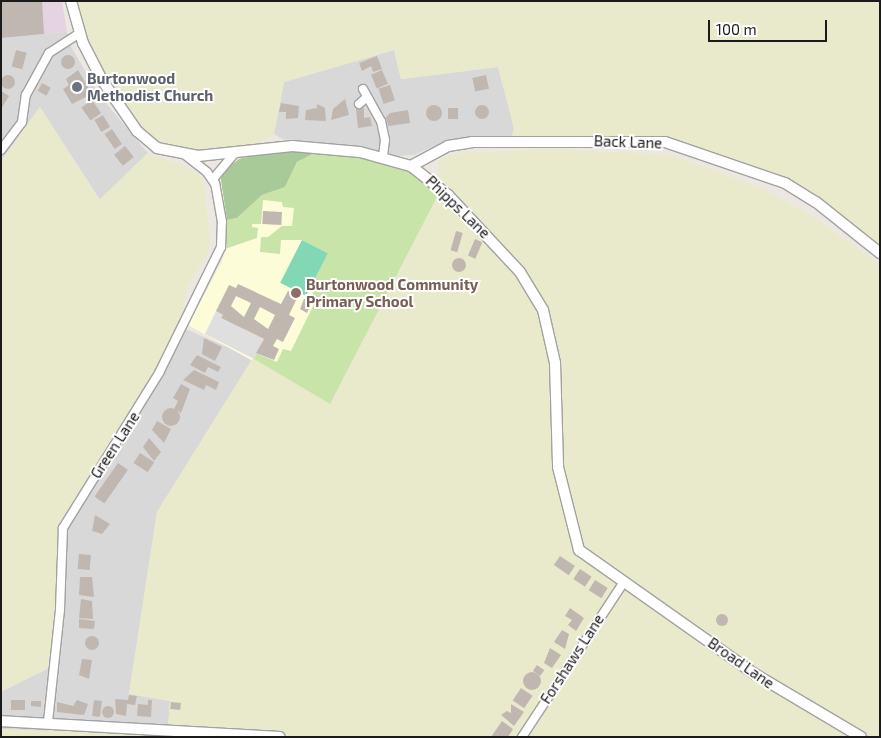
<!DOCTYPE html>
<style>
body{margin:0}
#map{position:relative;width:881px;height:738px;overflow:hidden;background:#ece8e1;font-family:"Exo 2",sans-serif}
div>[style]{position:absolute}
[style*='--x']{left:calc(var(--x)*1px);top:calc(var(--y)*1px);width:calc(var(--w)*1px);rotate:calc(var(--a)*1deg)}
.residential>*{inset:0;background:#d9d8d8}
.industrial>*{inset:0;background:#e5d3e2}
.education>*{inset:0;background:#fdfcd9}
.farmland>*{inset:0;background:#e9eacc}
.grass>*{inset:0;background:#c8e4a8}
.forest>*{inset:0;background:#a8c998}
.pitch>*{inset:0;background:#82d8b4;transform-origin:0 0}
.parking>*{inset:0;background:#dfdfdf}
.building>*{inset:0;background:#c0b7b1;transform-origin:0 0}
.round{border-radius:50%}
.roads{filter:drop-shadow(1px 0 #a2a2a2) drop-shadow(-1px 0 #a2a2a2) drop-shadow(0 1px #a2a2a2) drop-shadow(0 -1px #a2a2a2)}
.minor>*{height:8px;margin:-4px;padding:0 4px;transform-origin:4px;border-radius:4px;background:#fff}
.tertiary>*{height:10px;margin:-5px;padding:0 5px;transform-origin:5px;border-radius:5px;background:#fff}
.dots>*{width:14px;height:14px;translate:-50% -50%;box-sizing:border-box;border:2px solid #fff;border-radius:50%}
span{translate:-50% -50%;white-space:nowrap;text-align:center;line-height:1.15;-webkit-text-stroke:4px #fff;paint-order:stroke}
.worship-label{font-size:15px;color:#5b616d;font-weight:700}
.left{translate:0 -50%;text-align:left}
.street-label{font-size:15px;color:#1b1b1b}
.education-label{font-size:15px;color:#785e54;font-weight:700}
.frame{position:absolute;inset:0;border:2px solid #1b1b1b;pointer-events:none}
.scale{position:absolute;left:708px;top:20px;width:119px;height:22px;box-sizing:border-box;border:2px solid #1b1b1b;border-top:0;padding-left:6px;font-size:15px;line-height:18px;white-space:nowrap;color:#1b1b1b;-webkit-text-stroke:4px #fff;paint-order:stroke}
</style>
<div id="map">
<div class="residential">
<div style="clip-path:polygon(67px 32px,69px 43px,99px 95px,148px 153px,100px 200px,40px 107px,1px 161px,1px 38px)"></div>
<div style="clip-path:polygon(394px 50px,401px 79px,498px 67px,514px 128px,512px 136px,450px 139px,414px 155px,398px 156px,361px 146px,282px 139px,274px 134px,284px 82px)"></div>
<div style="clip-path:polygon(183px 328px,253px 358px,157px 512px,129px 694px,170px 701px,168px 727px,51px 719px,49px 731px,1px 729px,1px 691px,47px 669px,57px 648px,60px 544px,69px 519px,164px 374px)"></div>
</div>
<div class="industrial">
<div style="clip-path:polygon(1px 1px,62px 1px,67px 32px,1px 38px)"></div>
</div>
<div class="education">
<div style="clip-path:polygon(263px 151px,402px 167px,409px 172px,330px 404px,188px 325px,222px 261px,229px 239px,220px 177px,236px 161px)"></div>
</div>
<div class="farmland">
<div style="clip-path:polygon(71px 1px,880px 1px,880px 255px,812px 202px,769px 177px,669px 144px,512px 136px,514px 128px,498px 67px,401px 79px,394px 50px,284px 82px,274px 134px,264px 141px,222px 150px,178px 150px,152px 139px,110px 93px,80px 39px)"></div>
<div style="clip-path:polygon(40px 107px,99px 200px,148px 153px,182px 165px,203px 178px,210px 237px,208px 254px,187px 288px,183px 316px,156px 371px,58px 530px,56px 613px,47px 669px,1px 692px,1px 161px)"></div>
<div style="clip-path:polygon(552px 149px,672px 155px,764px 189px,809px 214px,880px 265px,880px 737px,1px 737px,1px 729px,49px 731px,51px 719px,168px 727px,170px 701px,129px 694px,157px 512px,253px 358px,330px 404px,439px 193px,488px 243px,495px 236px,440px 177px,437px 164px,440px 159px,459px 153px)"></div>
</div>
<div class="grass">
<div style="clip-path:polygon(318px 151px,351px 154px,402px 167px,439px 193px,330px 404px,254px 359px,256px 353px,277px 362px,283px 349px,291px 351px,315px 302px,311px 286px,327px 253px,302px 240px,281px 240px,280px 254px,260px 252px,261px 237px,268px 237px,282px 226px,292px 226px,294px 208px,283px 207px,282px 202px,263px 200px,261px 224px,252px 224px,252px 227px,258px 228px,257px 238px,225px 249px,227px 220px,237px 218px,262px 195px,285px 187px,297px 162px)"></div>
</div>
<div class="forest">
<div style="clip-path:polygon(275px 150px,318px 151px,297px 162px,285px 187px,262px 195px,237px 218px,227px 220px,220px 174px,239px 159px)"></div>
</div>
<div class="pitch">
<div style="left:302px;top:240px;width:29px;height:48px;rotate:27deg"></div>
</div>
<div class="parking">
<div style="clip-path:polygon(216px 311px,223px 315px,221px 318px,264px 339px,254px 359px,205px 334px)"></div>
</div>
<div class="building">
<div style="clip-path:polygon(1px 1px,42px 1px,44px 34px,1px 38px)"></div>
<div style="left:16px;top:50px;width:11px;height:17px;rotate:15deg"></div>
<div class="round" style="left:61px;top:55px;width:14px;height:14px"></div>
<div style="clip-path:polygon(377px 56px,382px 69px,373px 72px,371px 66px,362px 71px,359px 63px)"></div>
<div style="clip-path:polygon(78px 70px,92px 94px,72px 104px,63px 89px,69px 85px,66px 79px)"></div>
<div style="left:382px;top:70px;width:15px;height:12px;rotate:67deg"></div>
<div style="left:486px;top:75px;width:14px;height:14px;rotate:78deg"></div>
<div class="round" style="left:1px;top:75px;width:14px;height:14px"></div>
<div style="left:42px;top:83px;width:10px;height:9px;rotate:29deg"></div>
<div style="left:390px;top:85px;width:16px;height:12px;rotate:72deg"></div>
<div style="clip-path:polygon(1px 91px,9px 96px,1px 109px)"></div>
<div style="clip-path:polygon(345px 99px,349px 115px,331px 120px,333px 109px)"></div>
<div style="left:92px;top:100px;width:16px;height:13px;rotate:55deg"></div>
<div style="clip-path:polygon(281px 103px,299px 106px,298px 118px,286px 119px,286px 112px,279px 112px)"></div>
<div style="clip-path:polygon(317px 104px,325px 108px,326px 121px,305px 120px,306px 110px,317px 108px)"></div>
<div class="round" style="left:475px;top:105px;width:14px;height:14px"></div>
<div class="round" style="left:426px;top:105px;width:16px;height:16px"></div>
<div style="clip-path:polygon(364px 108px,364px 118px,370px 117px,372px 126px,358px 128px,356px 109px)"></div>
<div style="left:448px;top:108px;width:10px;height:11px"></div>
<div style="clip-path:polygon(408px 110px,410px 123px,388px 126px,386px 117px,390px 113px)"></div>
<div style="left:103px;top:115px;width:14px;height:10px;rotate:60deg"></div>
<div style="left:112px;top:129px;width:18px;height:9px;rotate:56deg"></div>
<div style="left:125px;top:146px;width:14px;height:14px;rotate:51deg"></div>
<div style="left:263px;top:211px;width:19px;height:13px;rotate:3deg"></div>
<div style="left:456px;top:231px;width:7px;height:20px;rotate:16deg"></div>
<div style="left:475px;top:239px;width:8px;height:18px;rotate:23deg"></div>
<div class="round" style="left:452px;top:258px;width:14px;height:14px"></div>
<div style="clip-path:polygon(evenodd,238px 284px,281px 304px,288px 291px,298px 296px,289px 315px,295px 318px,283px 342px,277px 339px,273px 346px,279px 349px,274px 360px,256px 353px,264px 339px,221px 318px,223px 315px,216px 311px,229px 285px,236px 288px,238px 284px,236px 296px,251px 303px,244px 317px,231px 306px,236px 296px,238px 284px,260px 307px,275px 315px,268px 329px,254px 319px,260px 307px)"></div>
<div style="clip-path:polygon(304px 299px,312px 302px,307px 313px,300px 309px)"></div>
<div style="clip-path:polygon(204px 338px,222px 347px,215px 361px,202px 354px)"></div>
<div style="clip-path:polygon(197px 355px,221px 367px,218px 372px,208px 367px,205px 373px,190px 365px)"></div>
<div style="clip-path:polygon(194px 370px,219px 382px,216px 390px,206px 385px,204px 390px,183px 380px)"></div>
<div style="clip-path:polygon(181px 384px,190px 389px,181px 413px,174px 409px,178px 401px,173px 398px)"></div>
<div class="round" style="left:162px;top:408px;width:18px;height:18px"></div>
<div style="clip-path:polygon(157px 421px,171px 429px,164px 443px,152px 430px)"></div>
<div style="clip-path:polygon(149px 438px,161px 452px,154px 461px,143px 447px)"></div>
<div style="left:140px;top:453px;width:17px;height:12px;rotate:33deg"></div>
<div style="left:118px;top:463px;width:12px;height:41px;rotate:35deg"></div>
<div style="clip-path:polygon(95px 515px,110px 524px,102px 534px,92px 531px)"></div>
<div style="left:79px;top:554px;width:12px;height:15px;rotate:5deg"></div>
<div style="left:560px;top:556px;width:18px;height:11px;rotate:34deg"></div>
<div style="left:580px;top:569px;width:14px;height:12px;rotate:34deg"></div>
<div style="clip-path:polygon(80px 577px,92px 577px,94px 597px,79px 595px)"></div>
<div style="left:595px;top:580px;width:15px;height:12px;rotate:32deg"></div>
<div style="clip-path:polygon(81px 599px,92px 601px,93px 619px,79px 618px)"></div>
<div style="clip-path:polygon(570px 608px,584px 618px,576px 631px,568px 625px,572px 620px,565px 616px)"></div>
<div class="round" style="left:716px;top:614px;width:12px;height:12px"></div>
<div style="clip-path:polygon(79px 619px,95px 621px,94px 629px,79px 628px)"></div>
<div style="clip-path:polygon(562px 630px,569px 634px,565px 649px,554px 642px)"></div>
<div class="round" style="left:85px;top:636px;width:14px;height:14px"></div>
<div style="clip-path:polygon(550px 648px,561px 655px,552px 668px,544px 663px)"></div>
<div style="clip-path:polygon(82px 659px,92px 660px,89px 679px,79px 675px)"></div>
<div style="left:537px;top:665px;width:9px;height:7px;rotate:36deg"></div>
<div class="round" style="left:523px;top:672px;width:18px;height:18px"></div>
<div style="left:521px;top:688px;width:14px;height:15px;rotate:34deg"></div>
<div style="clip-path:polygon(129px 695px,137px 696px,135px 705px,127px 704px,126px 716px,116px 714px,115px 699px,128px 700px)"></div>
<div style="left:11px;top:700px;width:14px;height:10px"></div>
<div style="clip-path:polygon(77px 700px,88px 704px,84px 715px,57px 712px,57px 702px,73px 706px)"></div>
<div style="left:94px;top:700px;width:8px;height:16px;rotate:7deg"></div>
<div style="clip-path:polygon(148px 700px,152px 700px,151px 717px,137px 716px,138px 704px,148px 705px)"></div>
<div style="clip-path:polygon(31px 701px,41px 701px,41px 707px,31px 706px)"></div>
<div style="left:171px;top:702px;width:10px;height:7px;rotate:6deg"></div>
<div style="clip-path:polygon(511px 704px,524px 712px,514px 726px,501px 715px,507px 711px,511px 713px)"></div>
<div class="round" style="left:102px;top:706px;width:12px;height:12px"></div>
<div style="clip-path:polygon(502px 721px,513px 729px,508px 737px,491px 737px)"></div>
</div>
<div class="roads">
<div class="minor">
<div style="--x:363;--y:89;--w:37;--a:61"></div>
<div style="--x:381;--y:121;--w:19;--a:78"></div>
<div style="--x:385;--y:140;--w:17;--a:97"></div>
<div style="--x:359;--y:104;--w:11;--a:-41"></div>
<div style="--x:1;--y:150;--w:35;--a:-53"></div>
<div style="--x:22;--y:122;--w:27;--a:-82"></div>
<div style="--x:26;--y:95;--w:48;--a:-61.3"></div>
<div style="--x:49;--y:53;--w:37;--a:-33"></div>
<div style="--x:213;--y:179;--w:34;--a:-50"></div>
<div style="--x:48;--y:722;--w:114;--a:-83.9"></div>
<div style="--x:60;--y:609;--w:81;--a:-87.9"></div>
<div style="--x:63;--y:528;--w:182;--a:-58.2"></div>
<div style="--x:159;--y:373;--w:140;--a:-63.8"></div>
<div style="--x:221;--y:247;--w:25;--a:-88"></div>
<div style="--x:222;--y:222;--w:39;--a:-100"></div>
<div style="--x:215;--y:184;--w:14;--a:-124"></div>
<div style="--x:207;--y:172;--w:28;--a:-142"></div>
<div style="--x:522;--y:737;--w:186;--a:-56.7"></div>
</div>
<div class="tertiary">
<div style="--x:71;--y:1;--w:44;--a:74.1"></div>
<div style="--x:83;--y:43;--w:42;--a:62.8"></div>
<div style="--x:102;--y:80;--w:62;--a:55.5"></div>
<div style="--x:137;--y:131;--w:26;--a:40"></div>
<div style="--x:157;--y:148;--w:42;--a:11"></div>
<div style="--x:198;--y:156;--w:95;--a:-6.1"></div>
<div style="--x:292;--y:146;--w:68;--a:5"></div>
<div style="--x:360;--y:152;--w:53;--a:15.4"></div>
<div style="--x:411;--y:166;--w:47;--a:38.1"></div>
<div style="--x:448;--y:195;--w:105;--a:46.9"></div>
<div style="--x:520;--y:272;--w:44;--a:58.8"></div>
<div style="--x:543;--y:310;--w:54;--a:77.2"></div>
<div style="--x:555;--y:363;--w:104;--a:88.3"></div>
<div style="--x:558;--y:467;--w:86;--a:75.8"></div>
<div style="--x:579;--y:550;--w:215;--a:35.2"></div>
<div style="--x:755;--y:674;--w:123;--a:30.7"></div>
<div style="--x:411;--y:166;--w:42;--a:-28.4"></div>
<div style="--x:448;--y:146;--w:24;--a:-9"></div>
<div style="--x:472;--y:142;--w:193;--a:0"></div>
<div style="--x:665;--y:142;--w:127;--a:18.9"></div>
<div style="--x:785;--y:183;--w:36;--a:32"></div>
<div style="--x:816;--y:202;--w:82;--a:38.6"></div>
<div style="--x:1;--y:721;--w:279;--a:3.3"></div>
</div>
</div>
<div class="dots">
<div style="left:77px;top:87px;background:#6b7280"></div>
<div style="left:296px;top:293px;background:#8d6e63"></div>
</div>
<div class="worship-label">
<span class="left" style="left:87px;top:87px">Burtonwood<br>Methodist Church</span>
</div>
<div class="street-label">
<span style="left:628px;top:142px;rotate:2deg">Back Lane</span>
<span style="left:458px;top:207px;rotate:44deg">Phipps Lane</span>
<span style="left:115px;top:445px;rotate:-57deg">Green Lane</span>
<span style="left:572px;top:659px;rotate:-57deg">Forshaws Lane</span>
<span style="left:741px;top:663px;rotate:35deg">Broad Lane</span>
</div>
<div class="education-label">
<span class="left" style="left:306px;top:293px">Burtonwood Community<br>Primary School</span>
</div>
<div class="frame"></div>
<div class="scale">100 m</div>
</div>
